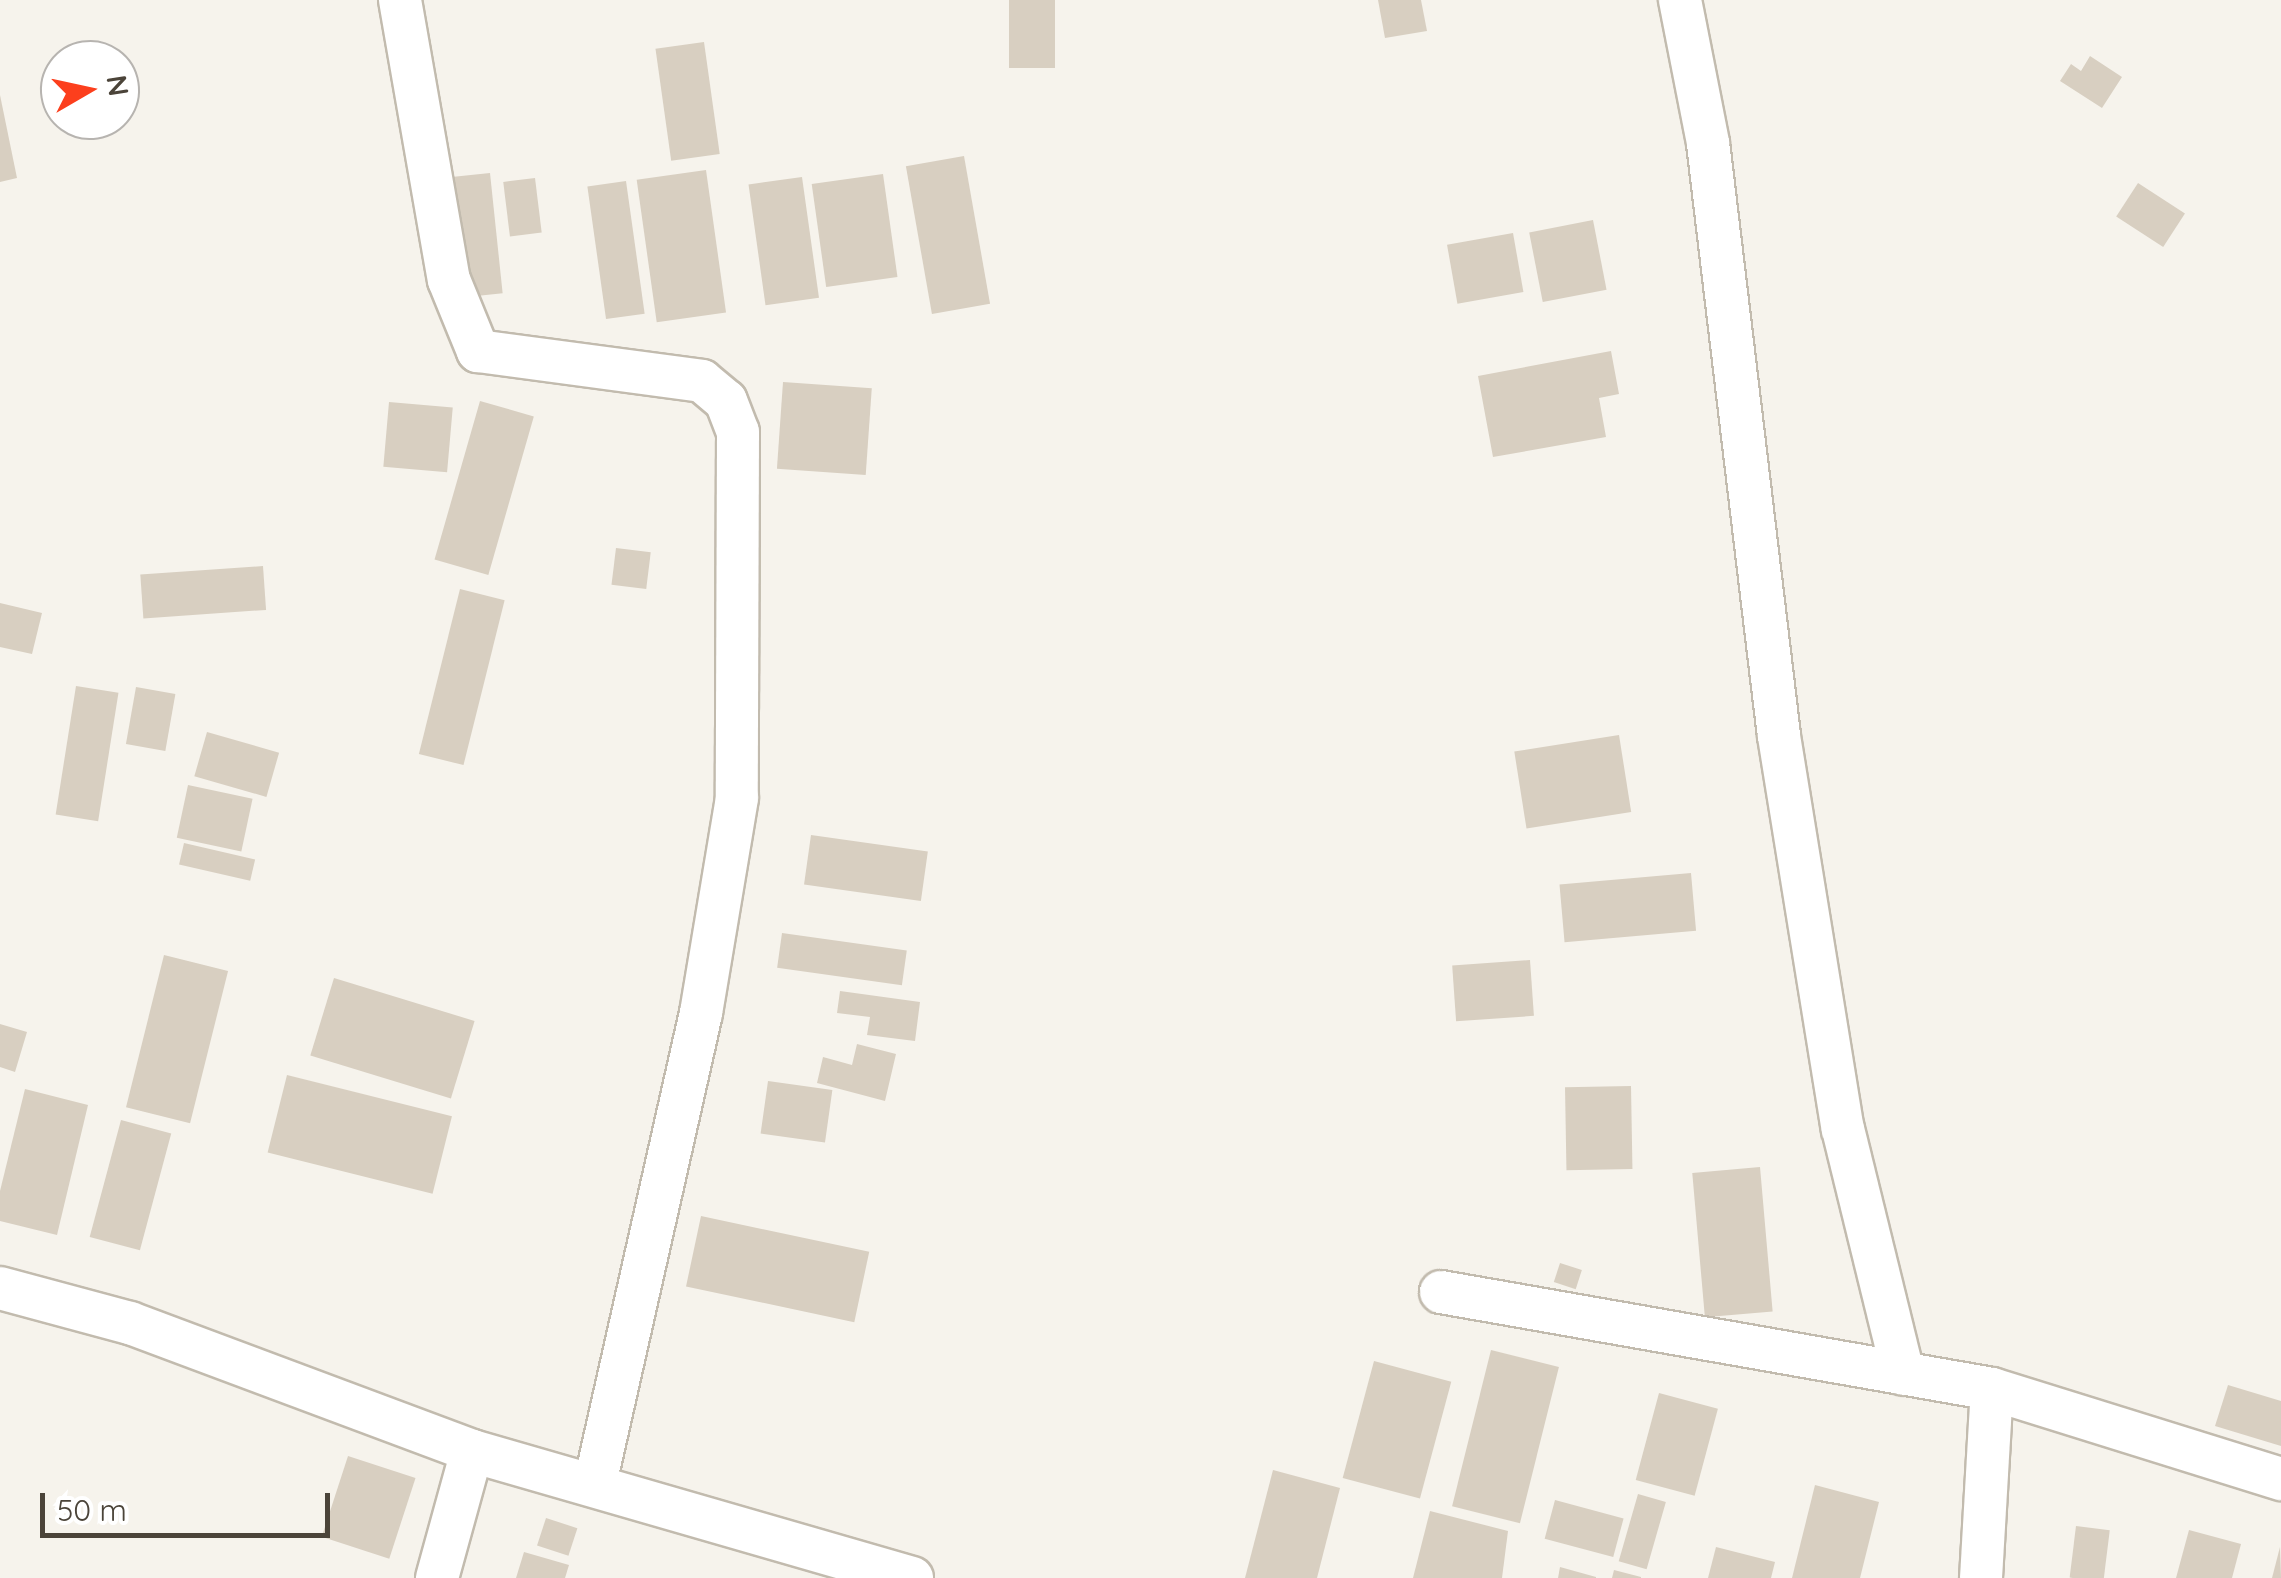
<!DOCTYPE html>
<style>
body{margin:0}
#map{position:relative;width:2281px;height:1578px;overflow:hidden;background:#f6f3ec;font-family:Quicksand,sans-serif}
div>[style]{position:absolute}
[style*='--x']{left:calc(var(--x)*1px);top:calc(var(--y)*1px);width:calc(var(--w)*1px);rotate:calc(var(--a)*1deg)}
.building>*{inset:0;background:#d8cfc1;transform-origin:0 0}
.roads{filter:drop-shadow(2px 0 #c2bbae) drop-shadow(-2px 0 #c2bbae) drop-shadow(0 2px #c2bbae) drop-shadow(0 -2px #c2bbae)}
.street>*{height:42px;margin:-21px;padding:0 21px;transform-origin:21px;border-radius:21px;background:#fff}
span{translate:-50% -50%;white-space:nowrap;text-align:center;line-height:1.15;-webkit-text-stroke:8px #fff;paint-order:stroke}
.north{position:absolute;left:40px;top:40px;width:100px;height:100px;box-sizing:border-box;background:#fff;border:2px solid #b7b4b0;border-radius:50%;rotate:81deg;font-size:28px;font-weight:700;line-height:40px;text-align:center;color:#4b4439}
.north::after{content:'';display:block;margin:auto;width:35px;height:45px;background:#fc3f1d;clip-path:polygon(50% 0,100% 100%,50% 72%,0 100%)}
.scale{position:absolute;left:40px;top:1493px;width:290px;height:45px;box-sizing:border-box;border:5px solid #4b4439;border-top:0;padding-left:12px;font-size:30px;line-height:35px;white-space:nowrap;color:#4b4439;-webkit-text-stroke:8px #fff;paint-order:stroke}
</style>
<div id="map">
<div class="building">
<div style="left:1009px;top:0;width:46px;height:68px"></div>
<div style="clip-path:polygon(1378px 0,1421px 0,1427px 31px,1385px 38px)"></div>
<div style="left:704px;top:42px;width:113px;height:49px;rotate:82deg"></div>
<div style="clip-path:polygon(2090px 56px,2122px 77px,2102px 108px,2060px 81px,2071px 64px,2081px 71px)"></div>
<div style="clip-path:polygon(0 95px,17px 178px,0 182px)"></div>
<div style="left:964px;top:156px;width:150px;height:59px;rotate:80deg"></div>
<div style="left:706px;top:170px;width:144px;height:70px;rotate:82deg"></div>
<div style="left:490px;top:173px;width:121px;height:41px;rotate:84deg"></div>
<div style="left:883px;top:174px;width:104px;height:72px;rotate:82deg"></div>
<div style="left:802px;top:177px;width:122px;height:54px;rotate:82deg"></div>
<div style="left:535px;top:178px;width:55px;height:32px;rotate:83deg"></div>
<div style="left:626px;top:181px;width:134px;height:39px;rotate:82deg"></div>
<div style="left:2138px;top:183px;width:56px;height:40px;rotate:33deg"></div>
<div style="left:1593px;top:220px;width:71px;height:65px;rotate:79deg"></div>
<div style="left:1513px;top:233px;width:60px;height:67px;rotate:80deg"></div>
<div style="clip-path:polygon(1611px 351px,1619px 394px,1599px 398px,1606px 437px,1493px 457px,1478px 376px)"></div>
<div style="left:783px;top:382px;width:89px;height:87px;rotate:4deg"></div>
<div style="left:480px;top:401px;width:56px;height:165px;rotate:16deg"></div>
<div style="left:389px;top:402px;width:64px;height:65px;rotate:5deg"></div>
<div style="left:616px;top:548px;width:35px;height:37px;rotate:7deg"></div>
<div style="left:263px;top:566px;width:44px;height:123px;rotate:86deg"></div>
<div style="left:460px;top:589px;width:46px;height:170px;rotate:14deg"></div>
<div style="clip-path:polygon(0 603px,42px 613px,32px 654px,0 647px)"></div>
<div style="left:76px;top:686px;width:43px;height:130px;rotate:9deg"></div>
<div style="left:136px;top:687px;width:40px;height:58px;rotate:10deg"></div>
<div style="left:207px;top:732px;width:75px;height:46px;rotate:16deg"></div>
<div style="left:1619px;top:735px;width:78px;height:106px;rotate:81deg"></div>
<div style="left:188px;top:785px;width:66px;height:54px;rotate:12deg"></div>
<div style="left:811px;top:835px;width:118px;height:50px;rotate:8deg"></div>
<div style="left:184px;top:843px;width:73px;height:22px;rotate:13deg"></div>
<div style="left:1691px;top:873px;width:58px;height:132px;rotate:85deg"></div>
<div style="left:782px;top:933px;width:126px;height:35px;rotate:8deg"></div>
<div style="left:164px;top:955px;width:66px;height:157px;rotate:14deg"></div>
<div style="left:1530px;top:960px;width:56px;height:78px;rotate:86deg"></div>
<div style="left:334px;top:978px;width:147px;height:81px;rotate:17deg"></div>
<div style="clip-path:polygon(840px 991px,920px 1002px,915px 1041px,867px 1035px,870px 1017px,837px 1013px)"></div>
<div style="clip-path:polygon(0 1024px,27px 1032px,15px 1072px,0 1067px)"></div>
<div style="clip-path:polygon(857px 1044px,896px 1054px,885px 1101px,817px 1083px,823px 1057px,852px 1065px)"></div>
<div style="left:287px;top:1075px;width:170px;height:80px;rotate:14deg"></div>
<div style="left:768px;top:1081px;width:65px;height:53px;rotate:8deg"></div>
<div style="left:1631px;top:1086px;width:83px;height:66px;rotate:89deg"></div>
<div style="clip-path:polygon(25px 1089px,88px 1105px,57px 1235px,0 1221px,0 1191px)"></div>
<div style="left:121px;top:1120px;width:52px;height:121px;rotate:15deg"></div>
<div style="left:1760px;top:1167px;width:145px;height:68px;rotate:85deg"></div>
<div style="left:701px;top:1216px;width:172px;height:72px;rotate:12deg"></div>
<div style="left:1560px;top:1263px;width:23px;height:20px;rotate:18deg"></div>
<div style="left:1491px;top:1350px;width:70px;height:161px;rotate:14deg"></div>
<div style="left:1374px;top:1361px;width:80px;height:121px;rotate:15deg"></div>
<div style="clip-path:polygon(2228px 1385px,2281px 1401px,2281px 1446px,2215px 1426px)"></div>
<div style="left:1659px;top:1393px;width:61px;height:90px;rotate:15deg"></div>
<div style="left:348px;top:1456px;width:71px;height:85px;rotate:18deg"></div>
<div style="clip-path:polygon(1273px 1470px,1340px 1488px,1317px 1578px,1245px 1578px)"></div>
<div style="clip-path:polygon(1815px 1485px,1879px 1502px,1860px 1578px,1792px 1578px)"></div>
<div style="left:1638px;top:1494px;width:29px;height:70px;rotate:16deg"></div>
<div style="left:1555px;top:1500px;width:71px;height:40px;rotate:15deg"></div>
<div style="clip-path:polygon(1430px 1511px,1508px 1531px,1502px 1578px,1413px 1578px)"></div>
<div style="left:546px;top:1518px;width:33px;height:29px;rotate:18deg"></div>
<div style="left:2076px;top:1526px;width:34px;height:52px;rotate:7deg"></div>
<div style="clip-path:polygon(2189px 1530px,2241px 1544px,2232px 1578px,2176px 1578px)"></div>
<div style="clip-path:polygon(1716px 1547px,1775px 1562px,1771px 1578px,1708px 1578px)"></div>
<div style="clip-path:polygon(2280px 1547px,2281px 1578px,2272px 1578px)"></div>
<div style="clip-path:polygon(524px 1552px,569px 1565px,565px 1578px,516px 1578px)"></div>
<div style="clip-path:polygon(1560px 1567px,1596px 1577px,1596px 1578px,1558px 1578px)"></div>
<div style="clip-path:polygon(1614px 1570px,1641px 1577px,1641px 1578px,1612px 1578px)"></div>
</div>
<div class="roads">
<div class="street">
<div style="--x:400;--y:0;--w:284;--a:80.1"></div>
<div style="--x:449;--y:280;--w:77;--a:67.8"></div>
<div style="--x:478;--y:351;--w:226;--a:7.6"></div>
<div style="--x:702;--y:381;--w:31;--a:40"></div>
<div style="--x:726;--y:401;--w:33;--a:69"></div>
<div style="--x:738;--y:432;--w:366;--a:90.2"></div>
<div style="--x:737;--y:798;--w:218;--a:99.5"></div>
<div style="--x:701;--y:1013;--w:484;--a:102.7"></div>
<div style="--x:1680;--y:0;--w:146;--a:78.9"></div>
<div style="--x:1708;--y:143;--w:597;--a:83.17"></div>
<div style="--x:1779;--y:736;--w:398;--a:80.8"></div>
<div style="--x:1843;--y:1129;--w:252;--a:76.2"></div>
<div style="--x:0;--y:1288;--w:135;--a:15.1"></div>
<div style="--x:130;--y:1323;--w:365;--a:20.5"></div>
<div style="--x:472;--y:1451;--w:132;--a:105.4"></div>
<div style="--x:1441;--y:1292;--w:559;--a:9.98"></div>
<div style="--x:1992;--y:1389;--w:303;--a:17.3"></div>
<div style="--x:472;--y:1451;--w:458;--a:16.1"></div>
<div style="--x:1981;--y:1578;--w:189;--a:-86.7"></div>
</div>
</div>
<div class="north">N</div>
<div class="scale">50 m</div>
</div>
